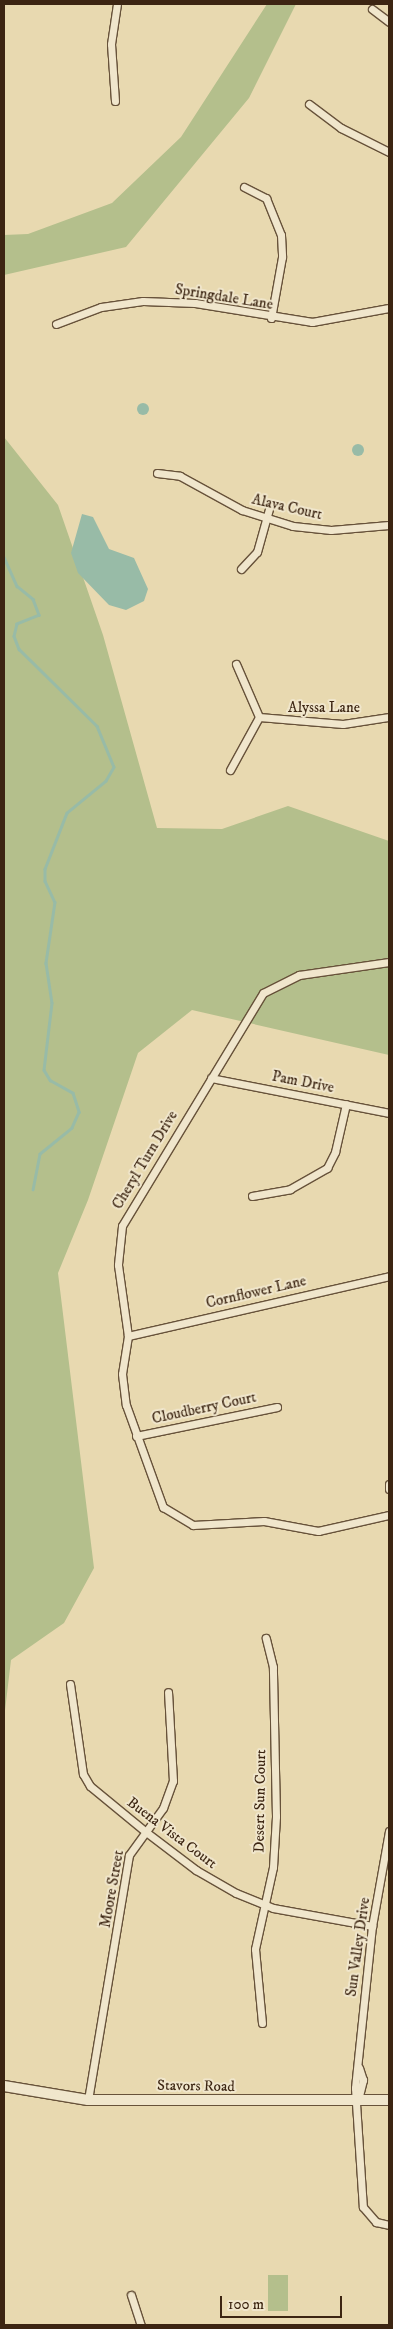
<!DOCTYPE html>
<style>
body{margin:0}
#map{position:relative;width:393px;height:2329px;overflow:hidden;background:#e8d9b0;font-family:"IM FELL DW Pica",serif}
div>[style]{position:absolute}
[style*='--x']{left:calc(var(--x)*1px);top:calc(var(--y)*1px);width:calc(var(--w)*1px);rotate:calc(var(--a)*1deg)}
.green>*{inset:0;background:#b4bf8c;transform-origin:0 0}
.water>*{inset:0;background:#98bba7}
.round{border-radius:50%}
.stream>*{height:2.5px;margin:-1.25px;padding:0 1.25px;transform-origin:1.25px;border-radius:1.25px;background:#98bba7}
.roads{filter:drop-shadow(1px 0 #67523a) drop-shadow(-1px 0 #67523a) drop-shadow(0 1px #67523a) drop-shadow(0 -1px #67523a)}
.street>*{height:7px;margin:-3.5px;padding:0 3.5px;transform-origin:3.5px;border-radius:3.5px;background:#f0e6cc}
.secondary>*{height:10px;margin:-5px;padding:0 5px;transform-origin:5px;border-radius:5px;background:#f0e6cc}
span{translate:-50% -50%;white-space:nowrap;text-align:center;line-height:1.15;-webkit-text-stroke:4px #f0e6cc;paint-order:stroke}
.street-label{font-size:15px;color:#3c2512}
.frame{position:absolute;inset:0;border:5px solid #3c2512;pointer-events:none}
.scale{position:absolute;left:220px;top:2296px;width:122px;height:22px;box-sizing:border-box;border:2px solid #3c2512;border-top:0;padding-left:6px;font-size:15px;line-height:18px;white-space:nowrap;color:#3c2512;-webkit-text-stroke:4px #f0e6cc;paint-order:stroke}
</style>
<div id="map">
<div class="green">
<div style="clip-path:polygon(267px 4px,296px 4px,249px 98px,126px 247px,4px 275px,4px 235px,28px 234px,112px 203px,181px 137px)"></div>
<div style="clip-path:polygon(4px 437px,58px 505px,103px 635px,157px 828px,222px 829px,288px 806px,389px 841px,389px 1055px,192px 1010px,138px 1053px,88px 1200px,58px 1273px,94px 1568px,64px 1623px,11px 1660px,4px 1719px)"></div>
<div style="left:268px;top:2275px;width:20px;height:36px"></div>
</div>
<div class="water">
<div class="round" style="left:137px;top:403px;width:12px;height:12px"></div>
<div class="round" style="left:352px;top:444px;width:12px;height:12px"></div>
<div style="clip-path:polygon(82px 514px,93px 517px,109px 549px,134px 558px,148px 589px,144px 601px,126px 610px,109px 605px,78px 573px,71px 553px)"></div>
</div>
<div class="stream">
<div style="--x:4;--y:557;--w:32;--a:66"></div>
<div style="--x:17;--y:586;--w:21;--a:39"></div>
<div style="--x:33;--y:599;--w:17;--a:69"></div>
<div style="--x:39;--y:615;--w:24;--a:158"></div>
<div style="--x:17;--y:624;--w:12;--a:104"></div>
<div style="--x:14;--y:636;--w:14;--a:69"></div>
<div style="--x:19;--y:649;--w:110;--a:44.6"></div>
<div style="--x:97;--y:726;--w:44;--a:67.5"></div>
<div style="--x:114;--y:767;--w:16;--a:120"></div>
<div style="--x:106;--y:781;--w:50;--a:140.6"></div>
<div style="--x:67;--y:813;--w:60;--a:111.4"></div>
<div style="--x:45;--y:869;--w:12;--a:90"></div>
<div style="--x:45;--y:881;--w:23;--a:65"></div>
<div style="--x:55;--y:902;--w:62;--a:98.4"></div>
<div style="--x:46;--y:963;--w:40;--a:81.5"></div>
<div style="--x:52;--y:1003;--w:67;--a:96.8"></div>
<div style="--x:44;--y:1070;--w:12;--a:59"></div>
<div style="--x:50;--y:1080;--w:26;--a:29"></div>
<div style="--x:73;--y:1093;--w:20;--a:72"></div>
<div style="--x:79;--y:1112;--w:17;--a:114"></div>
<div style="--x:72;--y:1128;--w:41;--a:140.9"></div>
<div style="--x:40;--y:1154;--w:36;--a:101"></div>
</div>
<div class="roads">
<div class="street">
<div style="--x:372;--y:9;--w:21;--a:37"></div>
<div style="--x:115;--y:101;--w:57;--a:-94"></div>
<div style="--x:111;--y:44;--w:40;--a:-81.5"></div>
<div style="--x:309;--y:104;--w:40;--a:37"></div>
<div style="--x:341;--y:128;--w:54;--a:26.6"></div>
<div style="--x:244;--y:187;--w:25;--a:27"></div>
<div style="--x:266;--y:198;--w:40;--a:68"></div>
<div style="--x:281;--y:235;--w:22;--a:87"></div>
<div style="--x:282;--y:257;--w:62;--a:100.2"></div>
<div style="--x:56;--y:324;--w:48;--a:-20.7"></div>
<div style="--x:101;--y:307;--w:42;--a:-8.1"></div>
<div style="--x:143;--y:301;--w:52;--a:2.2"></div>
<div style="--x:195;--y:303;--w:119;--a:9.2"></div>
<div style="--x:312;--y:322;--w:78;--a:-10.3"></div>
<div style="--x:157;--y:473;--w:23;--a:7"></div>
<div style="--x:180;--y:476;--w:71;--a:28.7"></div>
<div style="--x:242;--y:510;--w:53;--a:17.4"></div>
<div style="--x:293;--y:526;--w:38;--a:6"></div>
<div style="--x:331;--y:530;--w:58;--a:-4.9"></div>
<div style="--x:241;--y:569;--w:23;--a:-47"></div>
<div style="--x:257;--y:552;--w:45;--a:-74.4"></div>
<div style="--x:236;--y:664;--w:58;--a:66.5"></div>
<div style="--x:259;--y:717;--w:84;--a:4.8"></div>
<div style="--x:343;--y:724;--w:47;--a:-8.7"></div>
<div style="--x:230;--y:770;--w:60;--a:-61.3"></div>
<div style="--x:389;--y:962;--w:91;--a:171.8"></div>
<div style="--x:299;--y:975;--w:40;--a:153.4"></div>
<div style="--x:263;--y:993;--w:272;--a:121.2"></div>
<div style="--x:122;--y:1226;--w:39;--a:96"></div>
<div style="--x:118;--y:1265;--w:72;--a:82"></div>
<div style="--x:128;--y:1336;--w:38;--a:99"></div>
<div style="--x:122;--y:1374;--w:31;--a:83"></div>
<div style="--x:126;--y:1405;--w:109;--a:70.1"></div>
<div style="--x:163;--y:1507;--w:35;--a:31"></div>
<div style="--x:193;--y:1525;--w:71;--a:-3.2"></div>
<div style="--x:264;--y:1521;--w:55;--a:10.5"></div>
<div style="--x:318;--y:1531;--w:73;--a:-12.7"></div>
<div style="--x:211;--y:1078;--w:181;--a:11.1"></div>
<div style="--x:252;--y:1196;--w:39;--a:-10"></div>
<div style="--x:290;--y:1189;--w:43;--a:-29.6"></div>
<div style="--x:327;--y:1168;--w:18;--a:-63"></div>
<div style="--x:335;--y:1152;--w:49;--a:-77.1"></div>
<div style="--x:128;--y:1336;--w:268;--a:-12.9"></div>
<div style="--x:136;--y:1436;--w:144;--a:-11.6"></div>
<div style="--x:389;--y:1484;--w:5;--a:90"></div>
<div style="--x:70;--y:1684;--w:91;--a:81.8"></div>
<div style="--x:83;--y:1774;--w:14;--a:60"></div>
<div style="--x:90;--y:1786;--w:72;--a:39.4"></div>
<div style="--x:146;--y:1832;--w:63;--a:37.2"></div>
<div style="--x:196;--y:1870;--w:46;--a:29.9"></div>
<div style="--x:236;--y:1893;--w:40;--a:22"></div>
<div style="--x:273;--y:1908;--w:101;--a:10.3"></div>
<div style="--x:389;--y:1831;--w:97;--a:100.1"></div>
<div style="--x:372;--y:1926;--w:163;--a:96"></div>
<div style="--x:355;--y:2088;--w:119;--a:86.2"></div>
<div style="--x:363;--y:2207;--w:20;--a:49"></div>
<div style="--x:376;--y:2222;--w:13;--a:13"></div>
<div style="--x:262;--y:2023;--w:74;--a:-95.4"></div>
<div style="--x:255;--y:1949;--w:84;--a:-77.6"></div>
<div style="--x:273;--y:1867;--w:51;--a:-86.6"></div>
<div style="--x:276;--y:1816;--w:149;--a:-91.2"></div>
<div style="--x:273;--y:1667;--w:30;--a:-104"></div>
<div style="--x:88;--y:2100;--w:248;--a:-80.5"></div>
<div style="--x:129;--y:1855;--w:58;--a:-54.1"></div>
<div style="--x:163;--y:1808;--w:29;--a:-70"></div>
<div style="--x:173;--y:1781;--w:89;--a:-93.2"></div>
<div style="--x:358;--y:2100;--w:21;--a:-76"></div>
<div style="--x:363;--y:2080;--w:13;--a:-108"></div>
<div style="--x:131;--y:2295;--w:32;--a:72"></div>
</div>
<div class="secondary">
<div style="--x:4;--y:2086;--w:85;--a:9.5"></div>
<div style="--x:88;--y:2100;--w:301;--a:0"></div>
</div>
</div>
<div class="street-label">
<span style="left:224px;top:297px;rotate:9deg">Springdale Lane</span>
<span style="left:287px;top:507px;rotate:13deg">Alava Court</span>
<span style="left:324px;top:708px">Alyssa Lane</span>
<span style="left:303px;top:1082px;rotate:11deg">Pam Drive</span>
<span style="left:145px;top:1160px;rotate:-59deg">Cheryl Turn Drive</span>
<span style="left:256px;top:1292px;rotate:-13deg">Cornflower Lane</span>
<span style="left:204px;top:1408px;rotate:-12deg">Cloudberry Court</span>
<span style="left:260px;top:1801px;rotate:-89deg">Desert Sun Court</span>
<span style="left:172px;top:1833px;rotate:37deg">Buena Vista Court</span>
<span style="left:112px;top:1889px;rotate:-80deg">Moore Street</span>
<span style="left:358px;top:1947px;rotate:-82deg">Sun Valley Drive</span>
<span style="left:196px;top:2086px;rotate:1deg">Stavors Road</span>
</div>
<div class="frame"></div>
<div class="scale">100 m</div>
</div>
